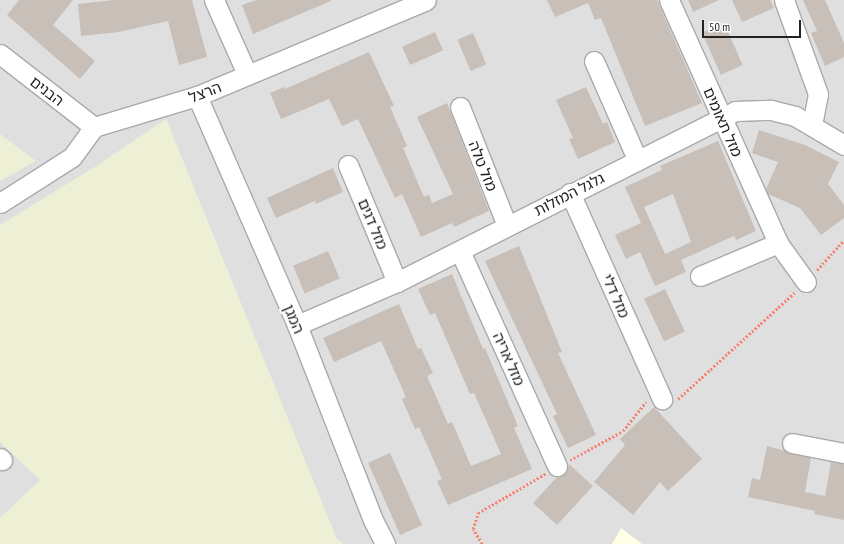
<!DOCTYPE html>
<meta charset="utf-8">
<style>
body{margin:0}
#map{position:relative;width:844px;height:544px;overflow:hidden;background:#f2efe9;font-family:"PT Sans Narrow","Noto Sans Hebrew",sans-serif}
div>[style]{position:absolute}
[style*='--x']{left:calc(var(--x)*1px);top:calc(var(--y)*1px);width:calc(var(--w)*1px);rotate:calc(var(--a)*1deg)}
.residential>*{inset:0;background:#e0dfdf;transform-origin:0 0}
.education>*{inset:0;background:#ffffe5}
.farmland>*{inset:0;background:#eef0d5}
.building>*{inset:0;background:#c7bfb8;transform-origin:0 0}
.path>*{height:2.5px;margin-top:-1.25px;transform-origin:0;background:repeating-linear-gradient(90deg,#fa8072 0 2px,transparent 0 4px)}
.roads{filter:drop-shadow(1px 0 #a9a9a9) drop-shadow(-1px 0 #a9a9a9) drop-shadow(0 1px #a9a9a9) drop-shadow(0 -1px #a9a9a9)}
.minor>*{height:19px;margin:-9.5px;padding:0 9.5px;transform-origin:9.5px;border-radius:9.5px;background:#fff}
span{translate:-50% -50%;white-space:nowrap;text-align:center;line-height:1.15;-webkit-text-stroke:4px #fff;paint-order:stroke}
.street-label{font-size:15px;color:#222}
.scale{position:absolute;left:702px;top:20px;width:99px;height:18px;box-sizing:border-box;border:2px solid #222;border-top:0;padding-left:5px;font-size:12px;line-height:14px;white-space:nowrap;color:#222;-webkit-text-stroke:3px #fff;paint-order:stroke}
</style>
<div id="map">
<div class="residential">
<div style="left:0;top:0;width:844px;height:544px"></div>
</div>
<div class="education">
<div style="clip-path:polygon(621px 528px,642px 544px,612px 544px)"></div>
</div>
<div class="farmland">
<div style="clip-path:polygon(166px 119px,337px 539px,344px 544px,0 544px,0 518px,40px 480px,0 442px,0 225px,98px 165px)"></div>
<div style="clip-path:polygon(0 134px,36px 161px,0 181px)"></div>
</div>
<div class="building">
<div style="clip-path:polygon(19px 0,73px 0,53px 25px,95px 61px,80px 79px,7px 15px)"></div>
<div style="clip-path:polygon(113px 0,192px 0,207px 57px,179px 65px,168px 21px,119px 32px,81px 36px,78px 4px)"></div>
<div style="clip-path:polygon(257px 0,330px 0,331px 1px,253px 34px,242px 5px)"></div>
<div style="clip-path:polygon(547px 0,657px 0,702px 103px,645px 126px,601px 18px,595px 20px,588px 3px,555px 17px)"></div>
<div style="clip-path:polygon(688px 0,719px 0,693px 12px)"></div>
<div style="clip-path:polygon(732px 0,770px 0,774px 8px,742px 22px)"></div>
<div style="clip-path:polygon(803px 0,825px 0,844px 43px,844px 57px,825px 66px,811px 33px,817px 31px)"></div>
<div style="left:724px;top:23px;width:46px;height:24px;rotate:66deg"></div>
<div style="left:435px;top:32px;width:20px;height:36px;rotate:66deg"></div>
<div style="left:473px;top:33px;width:34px;height:17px;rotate:67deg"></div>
<div style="clip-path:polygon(369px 52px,394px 106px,390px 107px,407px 146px,403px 148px,424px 197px,429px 195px,432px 203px,453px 194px,417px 117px,447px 103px,489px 211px,454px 227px,452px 223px,421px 237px,402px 194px,395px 198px,358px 119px,342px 126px,329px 99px,281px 119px,270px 93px,284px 87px,285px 89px)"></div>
<div style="clip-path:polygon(586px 87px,603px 124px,607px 122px,615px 142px,578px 159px,569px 139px,573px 138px,556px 100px)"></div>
<div style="clip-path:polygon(759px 130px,805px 145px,839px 162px,828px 184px,844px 205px,844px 218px,821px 235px,800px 208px,768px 194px,766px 189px,778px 162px,752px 153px)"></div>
<div style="clip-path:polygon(evenodd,718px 141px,756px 231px,736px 240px,734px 236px,681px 260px,686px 272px,655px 286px,640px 252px,626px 259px,615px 235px,641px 223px,625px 187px,662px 170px,660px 166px,718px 141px,673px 194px,691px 242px,665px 254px,644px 207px,673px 194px)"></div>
<div style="clip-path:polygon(333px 168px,343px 192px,316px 204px,315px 201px,276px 218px,267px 198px)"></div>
<div style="clip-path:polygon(519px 246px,562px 352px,558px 353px,596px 435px,568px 448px,553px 416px,557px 414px,485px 261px)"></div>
<div style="left:328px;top:251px;width:30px;height:38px;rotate:67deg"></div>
<div style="clip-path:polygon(452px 274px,483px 349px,485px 348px,499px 381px,518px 426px,514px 428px,532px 469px,448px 505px,437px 481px,442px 479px,419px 427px,415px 429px,402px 399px,406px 397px,381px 341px,334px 362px,323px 338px,399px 304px,418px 349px,421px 348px,433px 373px,427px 376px,448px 424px,452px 422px,471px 466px,501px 454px,474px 393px,470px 394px,435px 313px,430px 315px,418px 289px)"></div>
<div style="left:665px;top:289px;width:47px;height:23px;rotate:65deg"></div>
<div style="clip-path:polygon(654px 407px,702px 459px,668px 491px,660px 482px,633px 515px,594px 482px,625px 445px,620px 439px)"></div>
<div style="clip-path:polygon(767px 446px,811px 458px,805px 492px,825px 496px,831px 462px,844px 464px,844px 520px,814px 514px,815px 511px,748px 497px,752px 478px,760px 480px)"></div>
<div style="left:390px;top:453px;width:79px;height:24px;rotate:66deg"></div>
<div style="clip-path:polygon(569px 464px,593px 486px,557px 525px,533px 503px,557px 477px,566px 473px)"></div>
</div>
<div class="path">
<div style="--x:817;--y:270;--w:40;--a:-48"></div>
<div style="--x:678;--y:399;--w:159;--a:-42.4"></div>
<div style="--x:570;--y:460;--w:60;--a:-28.7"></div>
<div style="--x:623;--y:431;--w:37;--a:-52"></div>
<div style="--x:482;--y:544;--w:17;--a:-121"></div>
<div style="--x:473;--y:529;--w:17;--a:-73"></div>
<div style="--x:478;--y:513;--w:78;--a:-30.2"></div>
</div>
<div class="roads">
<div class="minor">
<div style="--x:214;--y:0;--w:81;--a:66"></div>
<div style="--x:669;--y:0;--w:266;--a:65.8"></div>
<div style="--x:778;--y:243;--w:48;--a:54.3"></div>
<div style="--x:784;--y:0;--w:100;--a:70.1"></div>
<div style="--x:818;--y:94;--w:32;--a:101"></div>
<div style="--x:0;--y:54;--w:119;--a:37.8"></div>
<div style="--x:594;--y:61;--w:107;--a:66.3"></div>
<div style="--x:197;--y:96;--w:250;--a:66.4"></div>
<div style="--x:297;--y:325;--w:209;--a:68.7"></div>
<div style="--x:373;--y:520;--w:27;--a:63"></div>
<div style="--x:460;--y:107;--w:128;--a:68.4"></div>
<div style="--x:348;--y:165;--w:127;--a:67.3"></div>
<div style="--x:570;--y:193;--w:226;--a:65.9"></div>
<div style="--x:0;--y:203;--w:85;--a:-32.6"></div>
<div style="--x:72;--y:157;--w:37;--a:-54"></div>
<div style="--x:94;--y:127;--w:108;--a:-16.8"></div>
<div style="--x:197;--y:96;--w:248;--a:-22.7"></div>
<div style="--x:460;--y:251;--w:236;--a:65.7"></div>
<div style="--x:700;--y:276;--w:85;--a:-22.9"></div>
<div style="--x:297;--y:325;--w:109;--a:-23.3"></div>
<div style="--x:397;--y:282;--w:379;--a:-26.8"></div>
<div style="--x:735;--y:111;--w:36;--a:-2"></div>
<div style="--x:771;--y:110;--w:25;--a:14"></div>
<div style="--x:795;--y:116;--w:57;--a:30.6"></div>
<div style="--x:792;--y:443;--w:53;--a:10.9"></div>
<div style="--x:0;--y:458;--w:3;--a:45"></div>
</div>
</div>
<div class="street-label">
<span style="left:47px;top:91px;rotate:38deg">הבנים</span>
<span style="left:205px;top:92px;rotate:-21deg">הרצל</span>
<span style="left:723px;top:122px;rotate:66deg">מזל תאומים</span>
<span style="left:483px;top:166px;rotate:68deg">מזל טלה</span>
<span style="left:569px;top:194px;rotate:-27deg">גלגל המזלות</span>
<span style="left:373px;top:224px;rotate:67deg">מזל דגים</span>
<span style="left:616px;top:296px;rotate:66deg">מזל דלי</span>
<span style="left:294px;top:319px;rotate:67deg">המגן</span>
<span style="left:509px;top:359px;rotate:66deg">מזל אריה</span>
</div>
<div class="scale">50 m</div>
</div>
